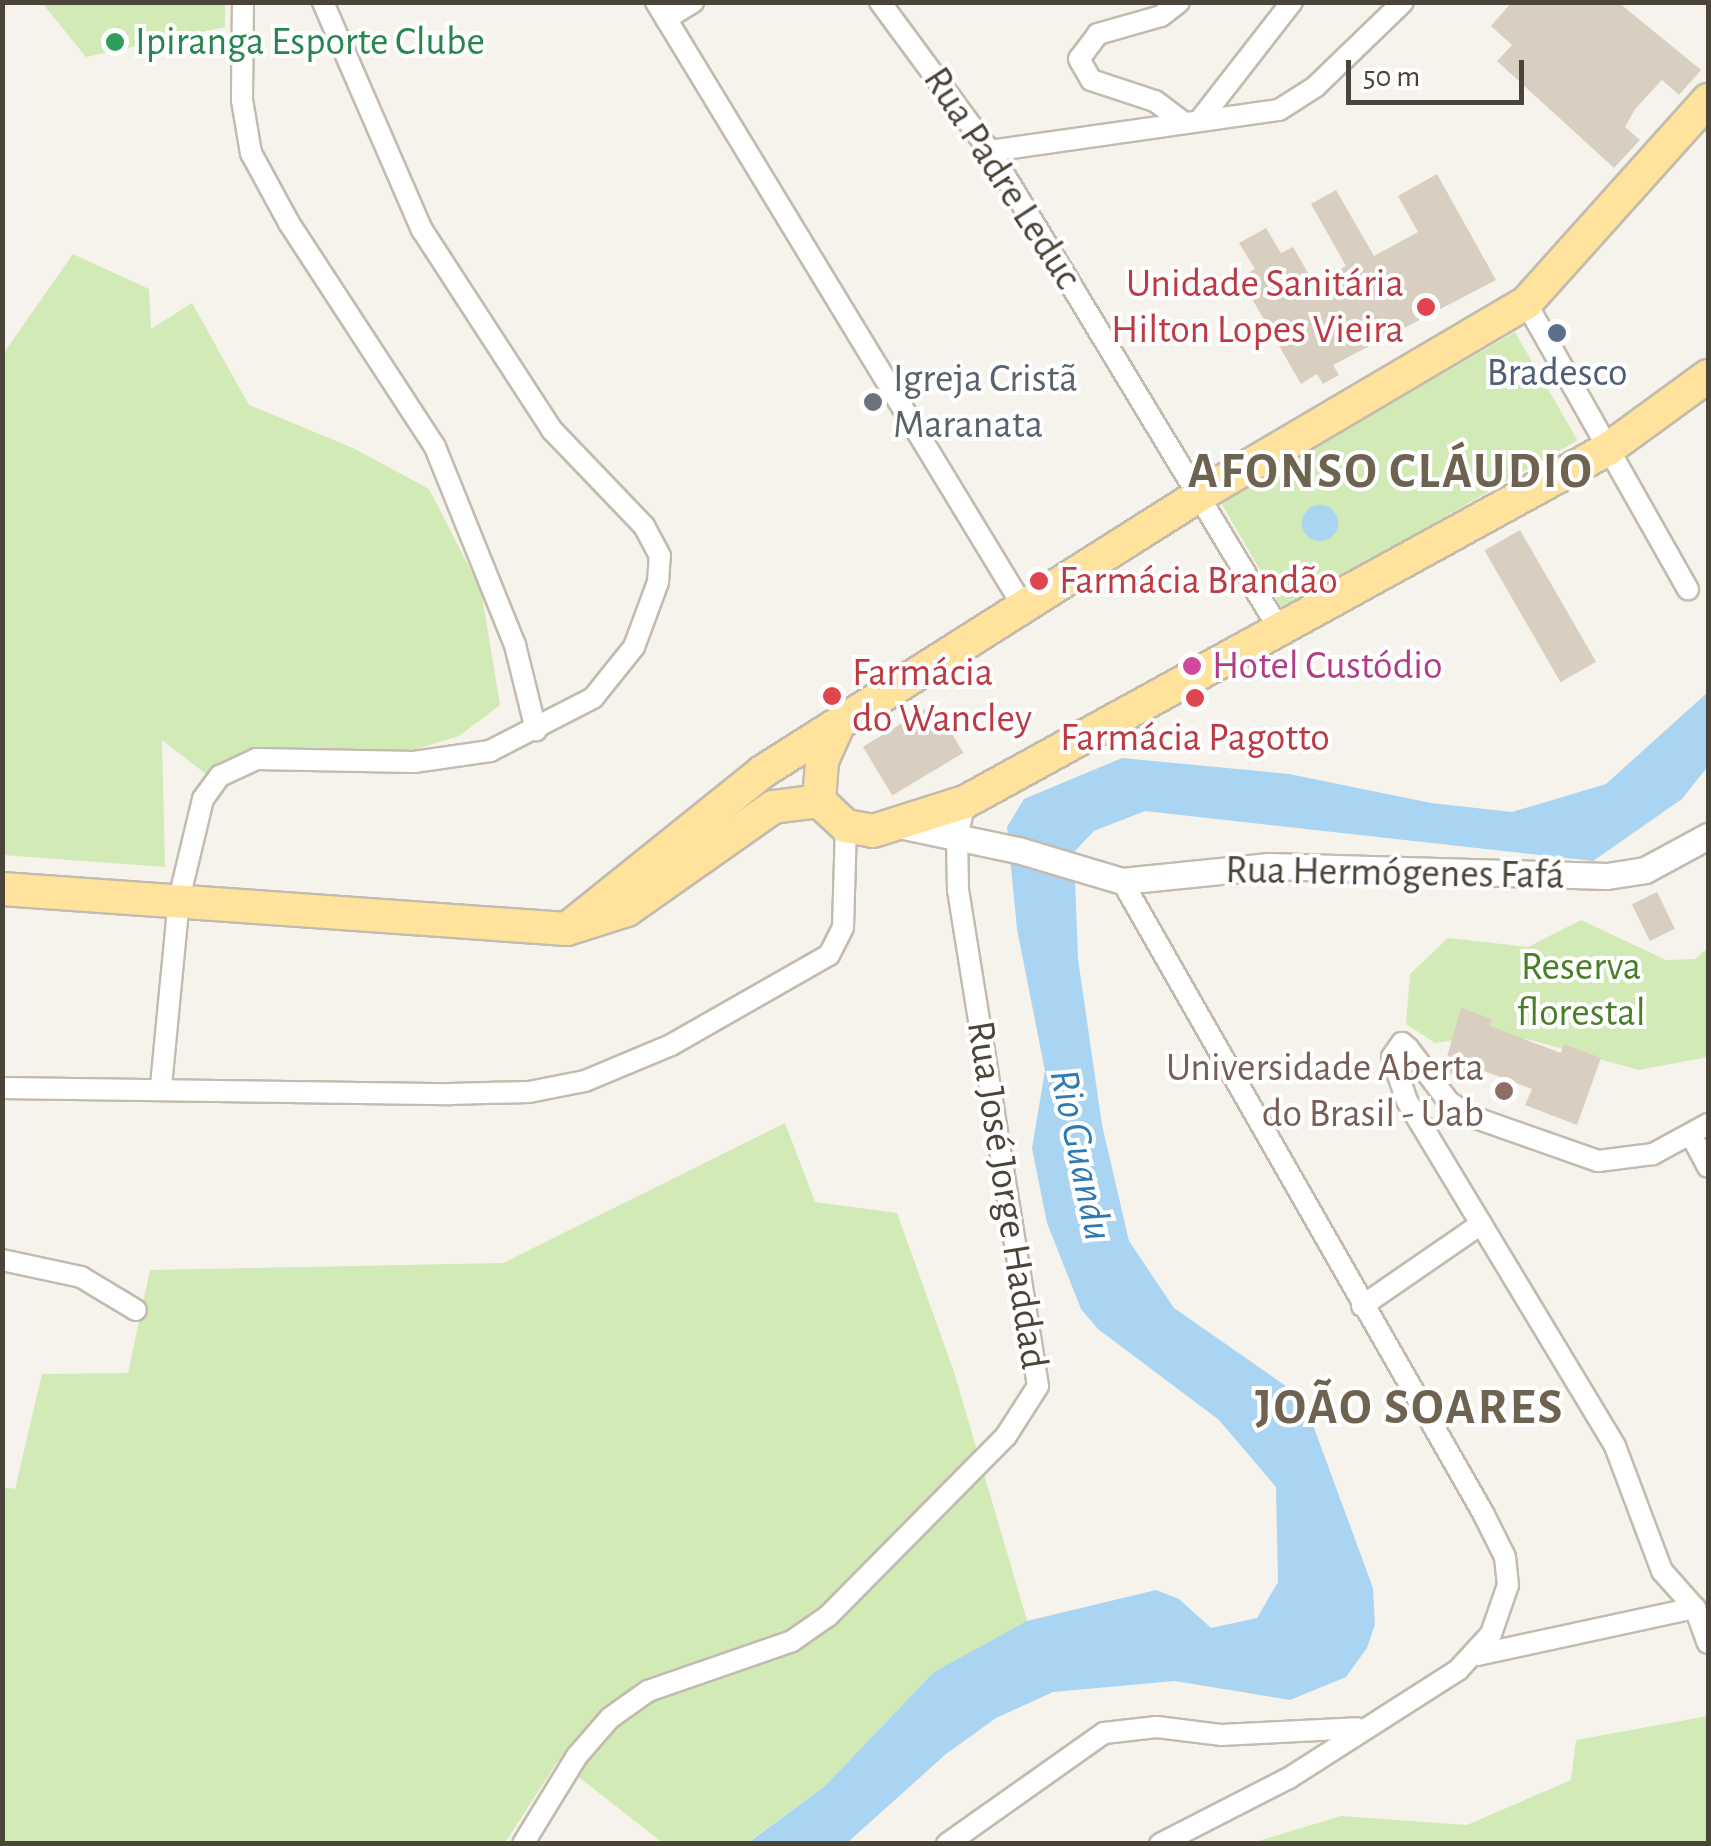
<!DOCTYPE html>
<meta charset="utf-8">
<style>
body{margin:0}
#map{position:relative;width:1711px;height:1846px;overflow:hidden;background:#f6f3ec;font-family:"Alegreya Sans",sans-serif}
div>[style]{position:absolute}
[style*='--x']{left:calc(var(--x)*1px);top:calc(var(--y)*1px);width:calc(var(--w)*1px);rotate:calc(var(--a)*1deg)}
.green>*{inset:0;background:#d2eab5;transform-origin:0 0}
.water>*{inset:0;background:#a9d4f2}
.round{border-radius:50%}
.building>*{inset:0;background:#d8cfc1;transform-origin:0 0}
.roads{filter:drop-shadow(2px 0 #c2bbae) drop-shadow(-2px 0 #c2bbae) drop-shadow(0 2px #c2bbae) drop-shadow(0 -2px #c2bbae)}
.minor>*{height:20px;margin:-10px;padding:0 10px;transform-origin:10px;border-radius:10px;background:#fff}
.tertiary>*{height:25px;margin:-12.5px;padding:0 12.5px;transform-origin:12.5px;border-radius:12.5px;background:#fff}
.primary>*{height:32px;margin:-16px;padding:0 16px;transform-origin:16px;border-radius:16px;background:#ffe39c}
.dots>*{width:28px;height:28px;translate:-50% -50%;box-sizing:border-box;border:5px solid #fff;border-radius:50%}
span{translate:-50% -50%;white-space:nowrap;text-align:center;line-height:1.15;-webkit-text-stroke:8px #fff;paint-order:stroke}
.leisure-label{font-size:40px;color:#27864d}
.left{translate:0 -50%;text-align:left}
.street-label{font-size:40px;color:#4b4439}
.health-label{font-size:40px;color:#be3a42}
.right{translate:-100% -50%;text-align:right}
.service-label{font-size:40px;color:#4e5e75}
.worship-label{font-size:40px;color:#5b616d}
.hotel-label{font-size:40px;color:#b23c85}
.park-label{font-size:40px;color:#4a7f2a}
.education-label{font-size:40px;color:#785e54}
.water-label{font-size:42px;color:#2e7ab2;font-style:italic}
.district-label{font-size:50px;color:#6e6250;font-weight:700;letter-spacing:2.5px}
.frame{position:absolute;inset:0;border:5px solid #4b4439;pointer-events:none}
.scale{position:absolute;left:1346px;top:60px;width:178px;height:45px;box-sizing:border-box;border:5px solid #4b4439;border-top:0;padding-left:12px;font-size:30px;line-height:35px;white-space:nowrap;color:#4b4439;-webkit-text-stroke:8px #fff;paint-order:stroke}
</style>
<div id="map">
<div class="green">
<div style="clip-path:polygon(42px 3px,225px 3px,225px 27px,86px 57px)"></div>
<div style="clip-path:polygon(73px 254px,149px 289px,151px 329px,192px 303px,249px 405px,353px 448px,429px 489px,481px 590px,500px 705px,459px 736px,378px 761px,258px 766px,211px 778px,162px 740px,165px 867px,3px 855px,3px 354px)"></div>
<div style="left:1515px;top:332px;width:125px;height:340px;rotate:60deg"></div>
<div style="clip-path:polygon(1581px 920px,1666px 960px,1695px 959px,1708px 948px,1708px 1057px,1639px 1070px,1527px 1039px,1480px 1036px,1435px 1043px,1406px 1024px,1410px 974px,1448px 938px,1528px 947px)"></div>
<div style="clip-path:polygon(785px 1123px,815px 1202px,897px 1213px,954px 1372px,1028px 1624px,934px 1672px,824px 1787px,746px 1843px,663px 1843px,558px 1761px,505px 1843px,3px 1844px,3px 1487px,15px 1489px,42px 1374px,128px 1373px,150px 1270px,503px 1263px)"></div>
<div style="clip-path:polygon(1708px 1716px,1708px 1843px,1252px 1843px,1341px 1816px,1467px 1825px,1571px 1780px,1576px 1740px)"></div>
</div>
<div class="water">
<div class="round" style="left:1302px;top:505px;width:36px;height:36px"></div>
<div style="clip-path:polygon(1708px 692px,1708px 766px,1682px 799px,1593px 861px,1145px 811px,1094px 831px,1074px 852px,1078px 959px,1102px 1125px,1129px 1241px,1174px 1308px,1303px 1398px,1373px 1588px,1375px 1624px,1367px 1648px,1346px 1677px,1290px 1700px,1175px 1681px,1053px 1692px,996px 1718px,946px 1754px,847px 1843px,746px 1844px,824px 1787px,934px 1672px,1027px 1621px,1156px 1590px,1179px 1599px,1211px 1628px,1257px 1618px,1278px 1582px,1276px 1487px,1219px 1420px,1098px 1329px,1081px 1309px,1047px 1223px,1032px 1148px,1045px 1071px,1017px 929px,1007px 827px,1024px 799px,1122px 758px,1289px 774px,1431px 803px,1512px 812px,1606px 784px)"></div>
</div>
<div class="building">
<div style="clip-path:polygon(1512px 2px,1618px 2px,1701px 70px,1679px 95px,1662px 80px,1635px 109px,1625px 127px,1640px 140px,1614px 168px,1497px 61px,1512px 45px,1491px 26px)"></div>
<div style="clip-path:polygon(1437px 174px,1496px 280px,1333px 365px,1339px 375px,1323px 384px,1317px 374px,1301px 384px,1240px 278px,1255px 269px,1239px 243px,1266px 228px,1281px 253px,1293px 247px,1314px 283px,1346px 266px,1311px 204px,1336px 190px,1374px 256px,1418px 232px,1398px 196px)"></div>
<div style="left:1520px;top:530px;width:152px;height:41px;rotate:60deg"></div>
<div style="left:934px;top:704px;width:57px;height:83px;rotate:59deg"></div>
<div style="left:1657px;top:892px;width:41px;height:28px;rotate:64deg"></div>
<div style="clip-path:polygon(1461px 1008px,1492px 1019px,1490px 1026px,1561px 1053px,1564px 1044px,1601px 1058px,1577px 1125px,1525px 1105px,1532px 1089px,1468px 1065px,1463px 1078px,1443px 1071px)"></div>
</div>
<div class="roads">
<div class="minor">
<div style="--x:243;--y:2;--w:98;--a:90.6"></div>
<div style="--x:242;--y:100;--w:54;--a:80.4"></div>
<div style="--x:251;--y:153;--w:80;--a:61.5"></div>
<div style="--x:289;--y:223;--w:267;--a:56.9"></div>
<div style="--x:435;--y:447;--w:214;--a:68"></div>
<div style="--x:515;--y:645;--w:88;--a:76.1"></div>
<div style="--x:656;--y:2;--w:707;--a:58.72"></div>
<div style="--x:880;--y:2;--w:185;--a:53.6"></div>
<div style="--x:990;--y:151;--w:559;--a:58.84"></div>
<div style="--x:1179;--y:2;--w:23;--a:142"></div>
<div style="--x:1161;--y:16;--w:66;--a:164.1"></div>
<div style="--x:1098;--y:34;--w:31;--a:127"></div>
<div style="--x:1079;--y:59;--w:24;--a:60"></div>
<div style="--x:1091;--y:80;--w:67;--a:18.2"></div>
<div style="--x:1155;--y:101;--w:35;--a:37"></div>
<div style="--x:666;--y:19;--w:32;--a:-32"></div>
<div style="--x:1200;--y:120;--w:150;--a:-52.1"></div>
<div style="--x:990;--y:151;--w:292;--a:-8.1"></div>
<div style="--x:1279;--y:110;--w:43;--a:-32.6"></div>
<div style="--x:1315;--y:87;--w:122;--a:-44"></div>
<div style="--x:1526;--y:303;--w:329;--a:60.5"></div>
<div style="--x:1122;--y:881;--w:728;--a:60.26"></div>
<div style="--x:1483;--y:1513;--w:49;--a:63.4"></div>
<div style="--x:1505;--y:1557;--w:28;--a:84"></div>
<div style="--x:1508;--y:1585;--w:52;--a:109.1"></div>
<div style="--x:1491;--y:1634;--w:49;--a:132.5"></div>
<div style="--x:1458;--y:1670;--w:201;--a:147.4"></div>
<div style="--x:1289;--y:1778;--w:145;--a:152.9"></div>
<div style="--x:161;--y:1086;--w:188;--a:-84.5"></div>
<div style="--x:179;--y:899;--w:103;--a:-76.5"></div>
<div style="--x:203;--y:799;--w:29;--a:-54"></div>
<div style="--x:220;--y:776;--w:40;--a:-25"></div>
<div style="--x:256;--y:759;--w:158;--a:1.1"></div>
<div style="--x:414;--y:762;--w:77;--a:-8.2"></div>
<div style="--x:490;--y:751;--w:116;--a:-27.2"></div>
<div style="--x:593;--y:698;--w:65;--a:-51.2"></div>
<div style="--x:634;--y:647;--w:69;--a:-69.7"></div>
<div style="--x:658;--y:582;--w:26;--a:-86"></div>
<div style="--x:660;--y:556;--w:34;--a:-118"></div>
<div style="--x:644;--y:526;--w:133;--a:-133.8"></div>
<div style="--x:552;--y:430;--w:239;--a:-123"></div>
<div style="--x:422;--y:230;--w:249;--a:-113.5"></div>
<div style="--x:2;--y:1088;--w:448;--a:0.8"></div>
<div style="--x:450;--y:1094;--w:79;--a:-1.5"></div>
<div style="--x:529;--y:1092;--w:57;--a:-11.1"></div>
<div style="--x:585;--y:1081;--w:93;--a:-22.7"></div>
<div style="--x:671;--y:1045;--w:182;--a:-29.7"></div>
<div style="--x:829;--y:955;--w:31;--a:-63"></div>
<div style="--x:843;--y:927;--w:101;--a:-88.3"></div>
<div style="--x:1708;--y:1124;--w:63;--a:151.4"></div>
<div style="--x:1653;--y:1154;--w:55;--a:172.7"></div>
<div style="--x:1598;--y:1161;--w:133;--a:-160.6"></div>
<div style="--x:1473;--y:1117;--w:28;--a:-148"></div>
<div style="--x:1449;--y:1102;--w:68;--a:-127.2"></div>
<div style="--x:1408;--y:1048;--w:8;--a:-140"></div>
<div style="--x:1402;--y:1043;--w:17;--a:126"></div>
<div style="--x:1392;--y:1057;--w:46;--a:71.2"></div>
<div style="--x:1407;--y:1101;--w:403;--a:58.9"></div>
<div style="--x:1615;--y:1446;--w:134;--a:69.4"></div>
<div style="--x:1662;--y:1571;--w:50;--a:48.3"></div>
<div style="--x:1695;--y:1608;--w:37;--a:70"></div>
<div style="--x:1691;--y:1135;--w:36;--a:62"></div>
<div style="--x:2;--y:1260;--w:81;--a:12.1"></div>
<div style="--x:81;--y:1277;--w:64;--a:31"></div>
<div style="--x:1362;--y:1306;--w:145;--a:-34.6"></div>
<div style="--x:1477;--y:1655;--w:223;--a:-12.2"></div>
<div style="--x:523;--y:1844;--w:103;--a:-58.5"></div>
<div style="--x:577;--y:1756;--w:50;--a:-49"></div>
<div style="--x:610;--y:1718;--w:47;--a:-35.4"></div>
<div style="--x:648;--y:1691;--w:152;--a:-19.1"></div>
<div style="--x:792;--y:1641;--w:44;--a:-34.8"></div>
<div style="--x:828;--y:1616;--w:253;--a:-45.3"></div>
<div style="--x:1006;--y:1436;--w:59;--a:-57.4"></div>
<div style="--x:1038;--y:1386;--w:502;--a:-99.16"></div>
<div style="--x:958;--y:890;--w:53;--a:-91.1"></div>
<div style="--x:957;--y:837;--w:36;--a:-77"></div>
<div style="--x:947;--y:1844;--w:192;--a:-35.3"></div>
<div style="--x:1104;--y:1733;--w:53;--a:-6.5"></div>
<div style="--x:1157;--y:1727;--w:64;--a:7.1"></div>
<div style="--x:1221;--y:1735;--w:136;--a:-2.9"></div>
</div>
<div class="tertiary">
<div style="--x:899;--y:825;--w:122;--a:11.9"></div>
<div style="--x:1018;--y:850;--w:109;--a:16.6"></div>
<div style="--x:1122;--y:881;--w:148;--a:-5.8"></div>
<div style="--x:1269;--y:866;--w:338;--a:1.7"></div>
<div style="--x:1607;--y:876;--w:38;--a:-9"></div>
<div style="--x:1645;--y:870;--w:72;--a:-28.4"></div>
</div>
<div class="primary">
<div style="--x:819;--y:801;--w:37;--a:43"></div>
<div style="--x:846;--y:826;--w:27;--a:10"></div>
<div style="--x:873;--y:831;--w:96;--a:-17.5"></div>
<div style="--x:965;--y:802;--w:734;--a:-28.77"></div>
<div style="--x:1608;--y:449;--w:124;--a:-36.1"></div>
<div style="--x:819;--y:801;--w:40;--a:-85.7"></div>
<div style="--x:822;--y:761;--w:39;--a:-66"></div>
<div style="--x:2;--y:889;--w:566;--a:4.05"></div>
<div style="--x:567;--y:929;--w:63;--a:-17.6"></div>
<div style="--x:627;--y:910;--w:179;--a:-35.2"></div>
<div style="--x:773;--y:807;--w:46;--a:-7.4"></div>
<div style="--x:567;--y:929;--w:250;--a:-38.8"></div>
<div style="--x:762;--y:772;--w:516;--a:-32.33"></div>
<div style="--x:1198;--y:496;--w:381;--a:-30.5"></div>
<div style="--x:1526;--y:303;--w:273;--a:-48.1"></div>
</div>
</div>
<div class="dots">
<div style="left:115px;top:42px;background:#2e9e5b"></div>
<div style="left:1426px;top:307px;background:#e0444e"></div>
<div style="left:1557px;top:333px;background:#5c6f8a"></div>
<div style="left:873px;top:402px;background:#6b7280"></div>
<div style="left:1039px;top:581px;background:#e0444e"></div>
<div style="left:1192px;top:666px;background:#d1479c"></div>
<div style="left:832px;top:696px;background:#e0444e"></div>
<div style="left:1195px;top:698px;background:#e0444e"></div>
<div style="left:1504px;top:1091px;background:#8d6e63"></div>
</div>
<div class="leisure-label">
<span class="left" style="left:135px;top:42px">Ipiranga Esporte Clube</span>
</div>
<div class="street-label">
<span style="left:1002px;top:178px;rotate:57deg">Rua Padre Leduc</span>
<span style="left:1395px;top:873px;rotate:1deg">Rua Hermógenes Fafá</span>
<span style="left:1007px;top:1195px;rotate:81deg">Rua José Jorge Haddad</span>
</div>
<div class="health-label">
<span class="right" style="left:1404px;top:307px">Unidade Sanitária<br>Hilton Lopes Vieira</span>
<span class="left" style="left:1059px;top:581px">Farmácia Brandão</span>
<span class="left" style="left:852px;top:696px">Farmácia<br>do Wancley</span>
<span style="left:1195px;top:738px">Farmácia Pagotto</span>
</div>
<div class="service-label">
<span style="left:1557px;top:373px">Bradesco</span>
</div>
<div class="worship-label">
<span class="left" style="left:893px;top:402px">Igreja Cristã<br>Maranata</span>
</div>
<div class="hotel-label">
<span class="left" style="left:1212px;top:666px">Hotel Custódio</span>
</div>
<div class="park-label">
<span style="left:1581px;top:990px">Reserva<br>florestal</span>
</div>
<div class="education-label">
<span class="right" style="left:1484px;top:1091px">Universidade Aberta<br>do Brasil - Uab</span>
</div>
<div class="water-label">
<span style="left:1081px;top:1155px;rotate:78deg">Rio Guandu</span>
</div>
<div class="district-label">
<span style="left:1391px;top:473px">AFONSO CLÁUDIO</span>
<span style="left:1410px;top:1409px">JOÃO SOARES</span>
</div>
<div class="frame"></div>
<div class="scale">50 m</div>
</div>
